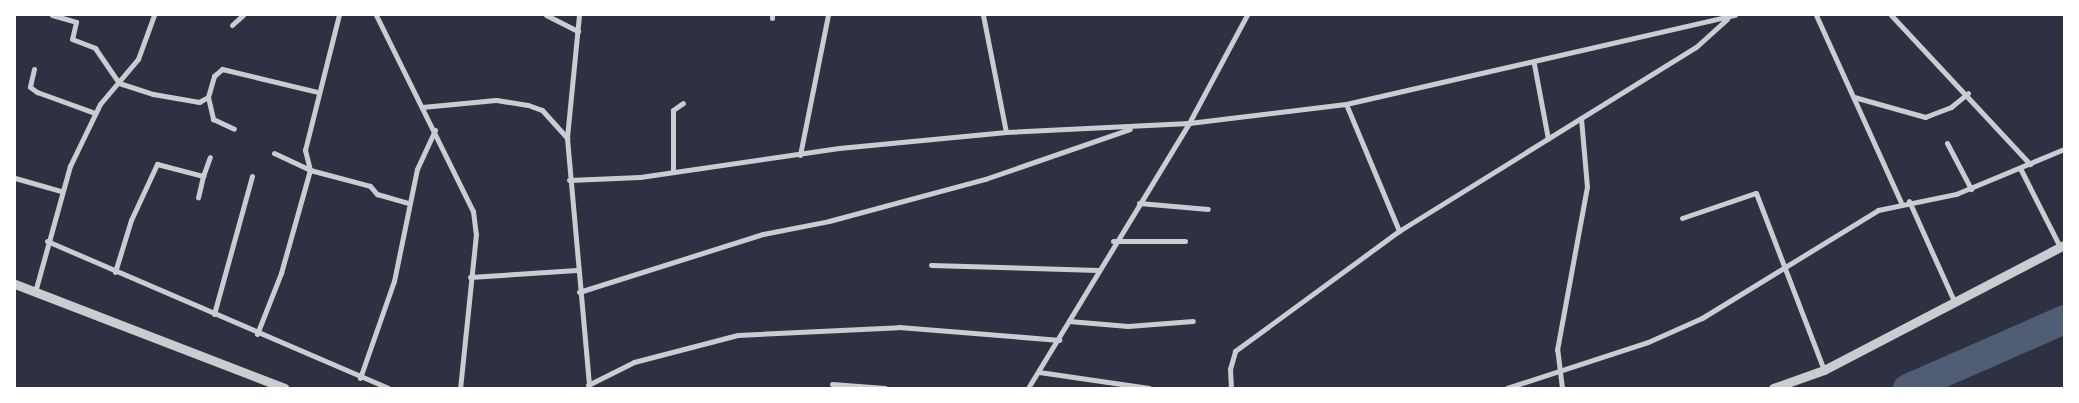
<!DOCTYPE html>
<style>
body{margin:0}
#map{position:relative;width:2079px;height:403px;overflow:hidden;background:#2d3142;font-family:"Libre Baskerville",serif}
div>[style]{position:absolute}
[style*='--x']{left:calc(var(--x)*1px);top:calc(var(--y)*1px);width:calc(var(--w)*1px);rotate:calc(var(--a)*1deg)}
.river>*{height:29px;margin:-14.5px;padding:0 14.5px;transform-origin:14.5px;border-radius:14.5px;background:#4f5d75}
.minor>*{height:5px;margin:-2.5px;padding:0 2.5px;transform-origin:2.5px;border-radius:2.5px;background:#caccd0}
.tertiary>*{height:9px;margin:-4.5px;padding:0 4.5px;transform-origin:4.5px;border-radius:4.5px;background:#caccd0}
span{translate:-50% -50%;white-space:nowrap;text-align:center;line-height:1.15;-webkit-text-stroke:5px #fff;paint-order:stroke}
.frame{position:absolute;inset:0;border:16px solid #fff;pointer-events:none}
</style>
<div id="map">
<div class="river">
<div style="--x:1907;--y:388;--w:171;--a:-23.7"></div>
</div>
<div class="minor">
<div style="--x:52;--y:15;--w:25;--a:16"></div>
<div style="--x:76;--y:22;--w:17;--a:103"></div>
<div style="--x:72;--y:39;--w:25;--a:21"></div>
<div style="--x:95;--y:48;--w:42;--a:55.6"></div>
<div style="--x:119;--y:83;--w:36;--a:18"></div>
<div style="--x:153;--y:94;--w:47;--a:9.9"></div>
<div style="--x:199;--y:102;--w:10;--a:-29"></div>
<div style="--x:208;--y:97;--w:22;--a:-74"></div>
<div style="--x:214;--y:76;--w:11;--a:-41"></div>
<div style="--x:222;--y:69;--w:99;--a:13.5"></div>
<div style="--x:376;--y:15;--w:219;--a:63.7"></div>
<div style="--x:473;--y:211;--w:23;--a:83"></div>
<div style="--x:476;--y:234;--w:155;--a:95.9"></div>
<div style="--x:546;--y:15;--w:36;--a:27"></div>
<div style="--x:579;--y:15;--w:124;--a:95.6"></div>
<div style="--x:567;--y:138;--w:248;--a:84.9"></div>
<div style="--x:983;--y:15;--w:119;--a:78.9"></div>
<div style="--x:1816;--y:15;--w:205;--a:65.6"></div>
<div style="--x:1891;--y:15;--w:204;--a:47"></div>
<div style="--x:772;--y:18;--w:3;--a:-90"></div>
<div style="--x:232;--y:25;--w:15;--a:-42"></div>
<div style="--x:1534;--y:64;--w:76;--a:79.4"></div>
<div style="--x:34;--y:69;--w:18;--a:103"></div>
<div style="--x:30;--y:87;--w:9;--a:36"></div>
<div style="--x:37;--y:92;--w:62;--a:19.9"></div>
<div style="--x:208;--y:97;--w:23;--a:77"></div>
<div style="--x:213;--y:119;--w:23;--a:25"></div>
<div style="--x:1854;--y:97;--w:74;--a:15.7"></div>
<div style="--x:1925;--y:117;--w:28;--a:-21"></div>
<div style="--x:1951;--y:107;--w:22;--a:-39"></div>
<div style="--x:1346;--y:104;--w:138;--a:67.3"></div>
<div style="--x:422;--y:107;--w:74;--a:-5.4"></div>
<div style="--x:496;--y:100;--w:32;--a:9"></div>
<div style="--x:528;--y:105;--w:15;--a:20"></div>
<div style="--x:542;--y:110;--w:38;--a:48"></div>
<div style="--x:1947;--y:143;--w:52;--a:62.4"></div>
<div style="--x:274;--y:153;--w:40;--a:25"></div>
<div style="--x:310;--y:170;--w:62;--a:14.9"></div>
<div style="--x:370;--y:186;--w:11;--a:49"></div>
<div style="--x:377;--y:194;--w:32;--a:16"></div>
<div style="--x:800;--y:155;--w:143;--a:-78.7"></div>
<div style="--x:2020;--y:168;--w:89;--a:63.1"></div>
<div style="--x:673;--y:171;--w:61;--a:-90"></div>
<div style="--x:673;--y:110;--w:12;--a:-35"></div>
<div style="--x:203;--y:176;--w:20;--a:-70"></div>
<div style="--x:15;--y:178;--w:48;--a:15.8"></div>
<div style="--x:569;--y:180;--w:71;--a:-2.4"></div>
<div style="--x:640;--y:177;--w:201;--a:-8.3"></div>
<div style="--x:839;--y:148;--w:168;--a:-5.5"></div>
<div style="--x:1006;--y:132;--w:183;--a:-2.8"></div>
<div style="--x:1189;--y:123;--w:158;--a:-6.9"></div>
<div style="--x:1346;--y:104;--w:399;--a:-12.9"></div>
<div style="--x:1909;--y:201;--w:110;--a:65.8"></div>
<div style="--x:1139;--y:203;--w:69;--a:5"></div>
<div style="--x:1682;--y:218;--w:78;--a:-18.7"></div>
<div style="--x:1756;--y:193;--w:190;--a:69"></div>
<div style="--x:47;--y:241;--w:371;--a:23.3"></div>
<div style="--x:1113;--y:241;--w:72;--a:0"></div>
<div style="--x:931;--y:265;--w:167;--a:1.7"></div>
<div style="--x:115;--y:272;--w:54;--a:-72.9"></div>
<div style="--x:131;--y:220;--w:62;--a:-65.1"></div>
<div style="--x:157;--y:164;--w:48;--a:14.6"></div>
<div style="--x:203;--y:176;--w:22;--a:103"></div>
<div style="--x:470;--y:277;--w:107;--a:-3.7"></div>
<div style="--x:35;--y:292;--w:131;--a:-74.5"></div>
<div style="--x:70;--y:166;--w:69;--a:-64.2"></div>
<div style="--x:100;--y:104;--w:59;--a:-49.8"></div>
<div style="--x:138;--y:59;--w:47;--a:-70"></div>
<div style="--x:579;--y:292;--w:193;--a:-17.5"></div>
<div style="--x:763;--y:234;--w:67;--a:-11.1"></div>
<div style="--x:829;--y:221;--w:162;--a:-15.1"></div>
<div style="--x:985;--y:179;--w:153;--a:-19"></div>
<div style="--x:214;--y:314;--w:143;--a:-74.6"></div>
<div style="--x:1069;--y:321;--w:59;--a:4.8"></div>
<div style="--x:1128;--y:326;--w:65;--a:-4.4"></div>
<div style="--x:257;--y:334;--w:66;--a:-68.5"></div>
<div style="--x:281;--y:273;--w:107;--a:-74.3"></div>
<div style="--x:310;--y:170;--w:21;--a:-104"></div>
<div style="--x:305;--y:150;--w:139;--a:-75.9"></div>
<div style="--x:1039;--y:372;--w:111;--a:8.3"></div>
<div style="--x:360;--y:378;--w:103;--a:-70.7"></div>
<div style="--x:394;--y:281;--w:114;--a:-78.4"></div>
<div style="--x:417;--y:169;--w:43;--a:-65.2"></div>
<div style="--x:832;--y:384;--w:53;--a:4.3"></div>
<div style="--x:588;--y:385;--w:51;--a:-26.6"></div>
<div style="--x:634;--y:362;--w:107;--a:-14.6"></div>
<div style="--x:738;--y:335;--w:161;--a:-2.8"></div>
<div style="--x:899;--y:327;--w:161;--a:4.6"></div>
<div style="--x:1028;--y:388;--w:310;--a:-58.7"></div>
<div style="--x:1189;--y:123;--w:123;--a:-61.8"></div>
<div style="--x:1231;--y:388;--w:19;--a:-93"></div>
<div style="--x:1230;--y:369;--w:19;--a:-74"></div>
<div style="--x:1235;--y:351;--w:203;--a:-36.2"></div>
<div style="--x:1399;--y:231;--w:349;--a:-31.8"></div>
<div style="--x:1696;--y:47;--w:42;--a:-42.1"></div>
<div style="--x:1507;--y:388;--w:148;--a:-18.1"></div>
<div style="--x:1648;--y:342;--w:59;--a:-24"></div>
<div style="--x:1702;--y:318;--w:206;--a:-31.5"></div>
<div style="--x:1878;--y:210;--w:80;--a:-11.6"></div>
<div style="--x:1956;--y:194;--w:117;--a:-22.6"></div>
<div style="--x:1562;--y:388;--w:38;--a:-97"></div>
<div style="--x:1557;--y:350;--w:166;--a:-79.6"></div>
<div style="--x:1587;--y:187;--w:69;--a:-95"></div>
</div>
<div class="tertiary">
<div style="--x:15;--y:284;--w:289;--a:21.1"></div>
<div style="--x:1773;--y:388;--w:54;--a:-19.4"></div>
<div style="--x:1824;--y:370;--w:271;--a:-27.5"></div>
</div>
<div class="frame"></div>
</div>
